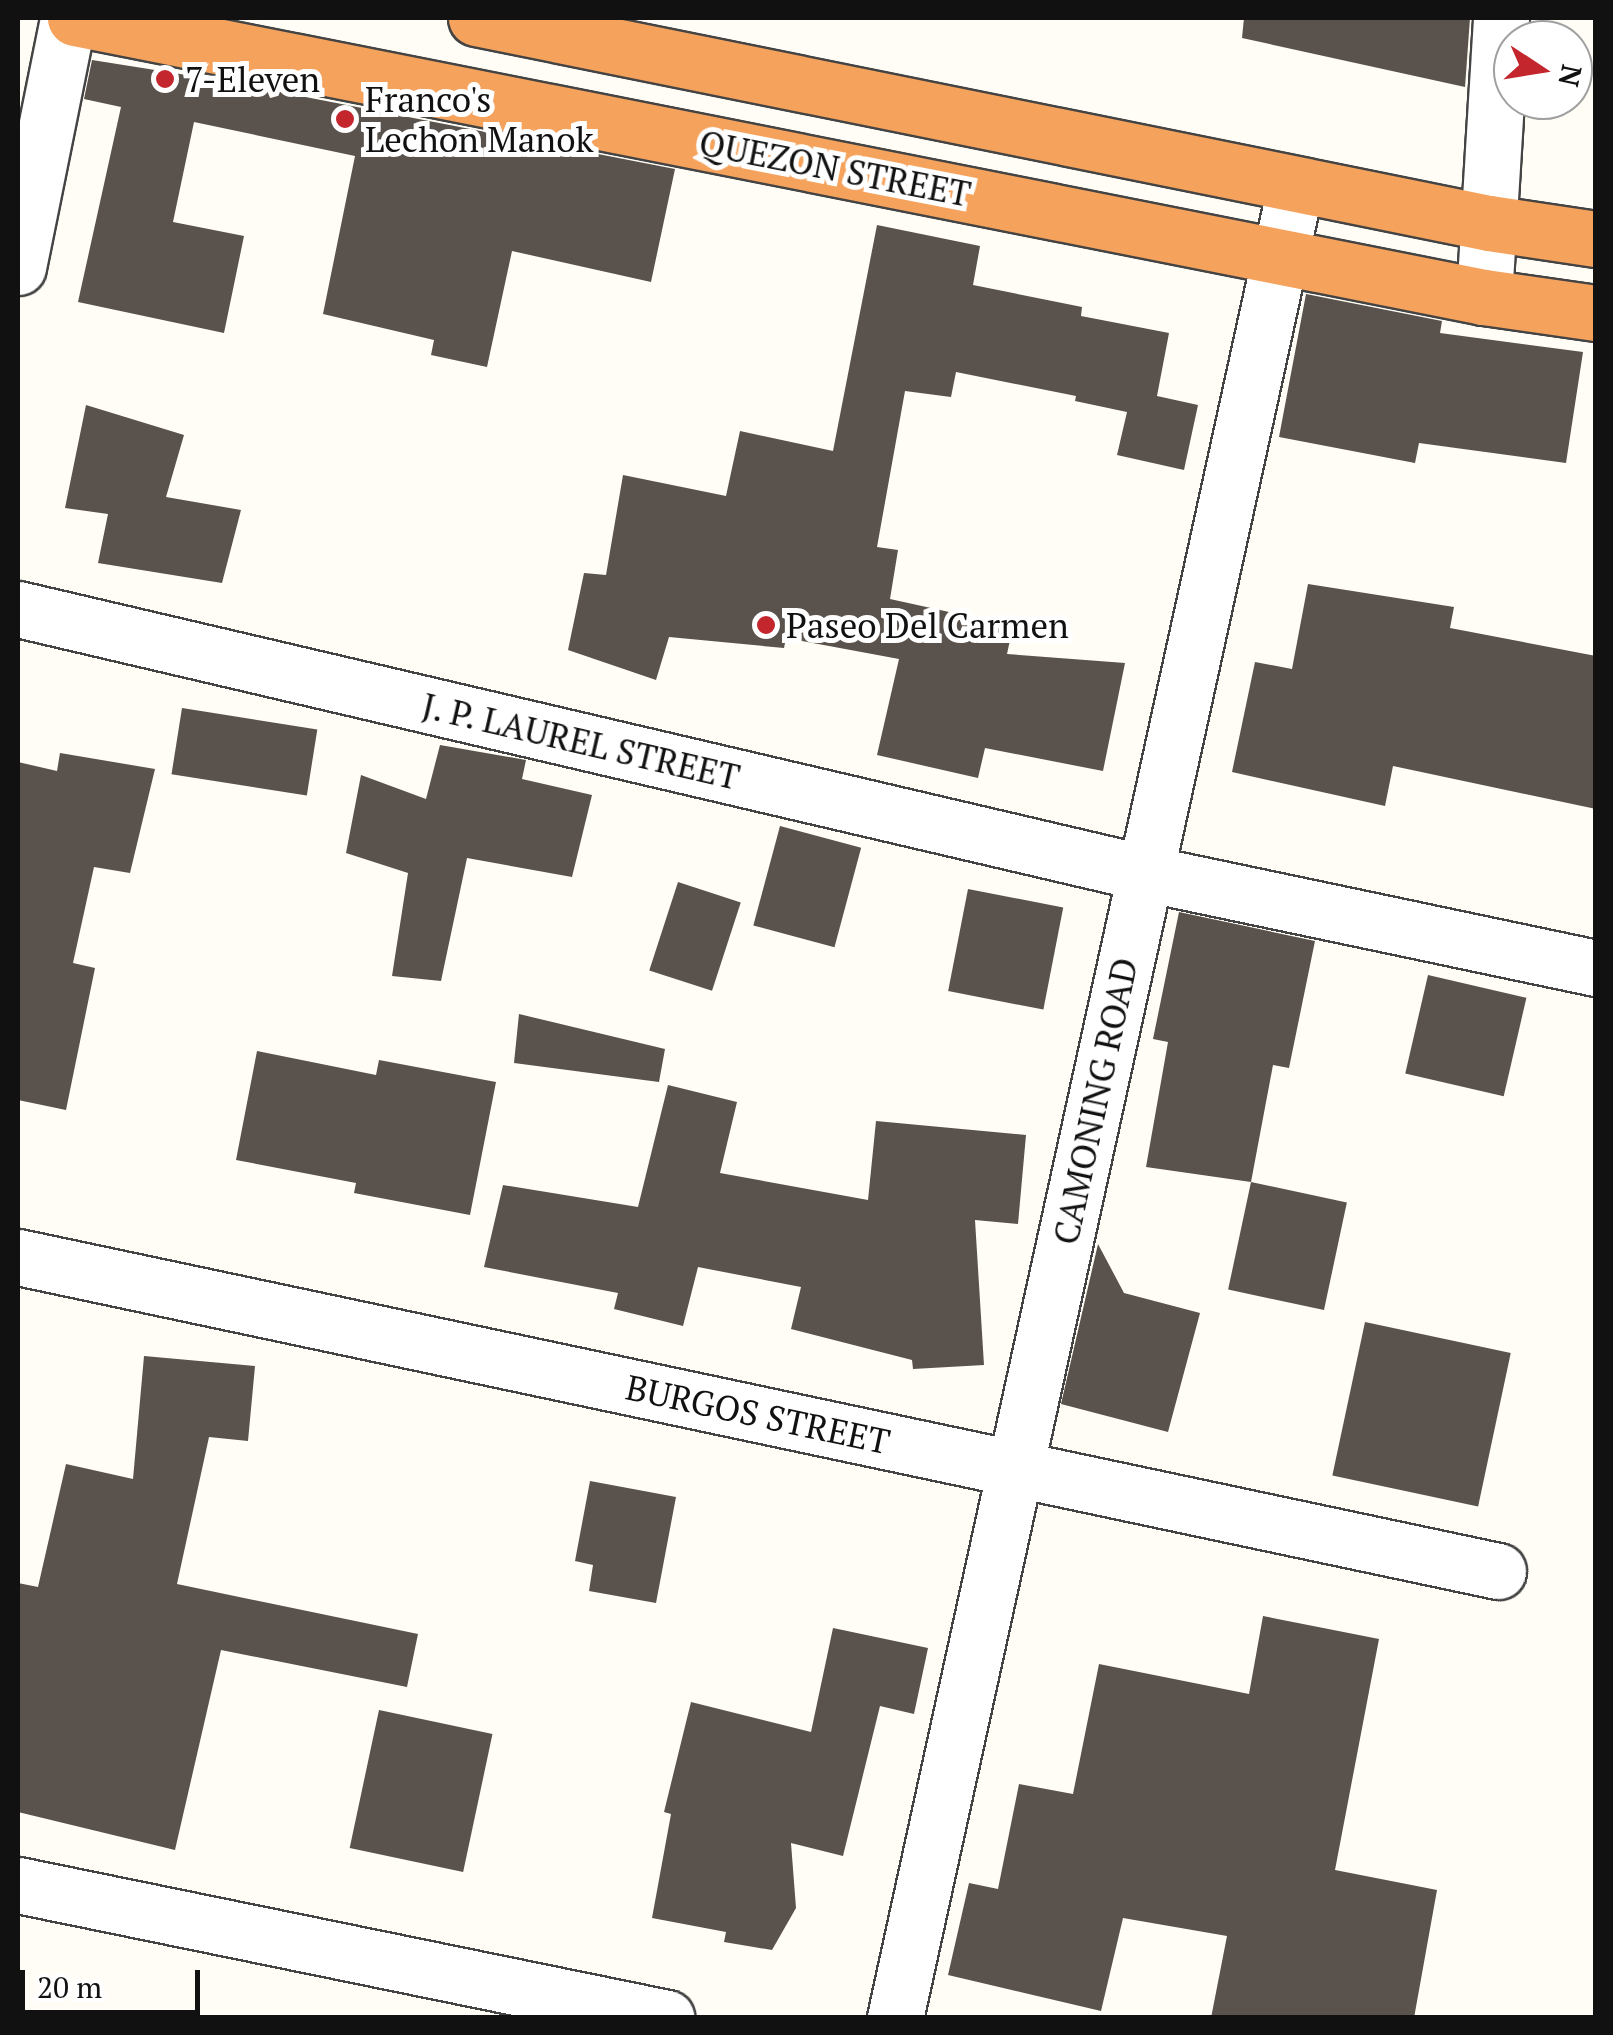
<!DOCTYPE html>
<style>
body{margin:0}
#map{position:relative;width:1613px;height:2035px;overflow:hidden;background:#fffdf5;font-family:"PT Serif",serif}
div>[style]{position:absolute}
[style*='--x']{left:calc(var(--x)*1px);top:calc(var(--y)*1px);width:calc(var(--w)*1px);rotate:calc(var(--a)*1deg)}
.building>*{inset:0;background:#5a524d;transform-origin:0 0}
.roads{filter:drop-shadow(2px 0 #444) drop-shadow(-2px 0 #444) drop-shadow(0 2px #444) drop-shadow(0 -2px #444)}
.minor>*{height:55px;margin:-27.5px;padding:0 27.5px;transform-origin:27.5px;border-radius:27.5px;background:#fff}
.highway>*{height:55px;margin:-27.5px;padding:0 27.5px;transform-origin:27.5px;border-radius:27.5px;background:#f5a25d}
.dots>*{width:28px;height:28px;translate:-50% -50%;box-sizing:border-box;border:5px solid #fff;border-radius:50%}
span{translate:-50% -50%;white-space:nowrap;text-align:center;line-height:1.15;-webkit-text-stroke:10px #fff;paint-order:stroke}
.poi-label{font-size:35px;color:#111}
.left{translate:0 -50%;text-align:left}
.street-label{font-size:35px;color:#111}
.frame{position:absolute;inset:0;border:20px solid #111;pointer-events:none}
.north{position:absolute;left:1493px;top:20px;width:100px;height:100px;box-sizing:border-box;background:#fff;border:2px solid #a0a0a0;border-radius:50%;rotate:102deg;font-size:28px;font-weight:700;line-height:40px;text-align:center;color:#111}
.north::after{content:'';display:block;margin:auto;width:35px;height:45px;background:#c4262e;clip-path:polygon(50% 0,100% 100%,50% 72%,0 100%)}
.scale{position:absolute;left:20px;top:1970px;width:180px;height:45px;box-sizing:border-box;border:5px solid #111;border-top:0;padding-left:12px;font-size:30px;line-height:35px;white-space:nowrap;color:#111;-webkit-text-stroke:8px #fff;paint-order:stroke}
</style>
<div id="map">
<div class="building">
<div style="clip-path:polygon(1244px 18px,1470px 18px,1465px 87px,1242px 38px)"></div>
<div style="clip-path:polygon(92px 60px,218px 80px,675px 169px,651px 282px,512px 251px,487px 367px,431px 355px,434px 340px,323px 314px,355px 156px,194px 122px,173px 222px,244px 236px,224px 333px,78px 302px,121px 107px,84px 99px)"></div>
<div style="clip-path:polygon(877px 225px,980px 246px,973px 285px,1082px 307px,1081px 316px,1169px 333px,1157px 396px,1198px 405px,1184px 470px,1117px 455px,1127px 412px,1075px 401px,1076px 396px,956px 372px,951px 397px,905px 391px,877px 547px,898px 550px,890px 599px,1013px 626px,1007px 654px,1125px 663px,1103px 771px,985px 748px,978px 778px,877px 755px,899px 659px,786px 638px,784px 648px,669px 637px,656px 680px,568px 650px,584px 573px,606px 575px,623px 475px,726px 496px,740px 431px,833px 451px)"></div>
<div style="clip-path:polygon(1306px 294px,1442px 321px,1440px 333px,1583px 352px,1566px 463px,1419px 443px,1415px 463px,1279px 437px)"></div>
<div style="clip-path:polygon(86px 405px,184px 435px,166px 497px,241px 510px,222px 583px,98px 563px,108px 514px,65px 508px)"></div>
<div style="clip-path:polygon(1308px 584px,1454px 607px,1450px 628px,1596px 656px,1596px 809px,1393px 766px,1385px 806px,1232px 772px,1255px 662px,1292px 669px)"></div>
<div style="left:182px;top:708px;width:137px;height:67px;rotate:9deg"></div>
<div style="clip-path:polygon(440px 745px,526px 760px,522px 779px,592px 795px,572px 877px,467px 858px,441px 981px,392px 976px,408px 873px,346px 853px,361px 775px,426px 799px)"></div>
<div style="clip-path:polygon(60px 753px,155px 769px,130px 873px,94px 867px,73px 963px,95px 968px,66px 1110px,18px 1100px,18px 762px,57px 771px)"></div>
<div style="left:780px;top:826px;width:84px;height:103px;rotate:15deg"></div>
<div style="left:678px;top:882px;width:66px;height:93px;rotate:18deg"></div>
<div style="left:968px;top:889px;width:97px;height:104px;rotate:11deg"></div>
<div style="clip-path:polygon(1179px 912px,1315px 941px,1289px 1068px,1273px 1065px,1251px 1182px,1146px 1167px,1168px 1042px,1153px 1039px)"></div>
<div style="left:1428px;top:975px;width:101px;height:101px;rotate:13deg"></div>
<div style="clip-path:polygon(519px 1014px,665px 1049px,659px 1082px,514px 1063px)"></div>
<div style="clip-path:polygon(257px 1051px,376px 1075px,379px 1060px,496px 1082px,470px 1215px,354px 1193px,356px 1183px,236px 1160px)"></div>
<div style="clip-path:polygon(668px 1085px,737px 1102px,720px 1173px,868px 1200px,876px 1121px,1026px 1135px,1018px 1224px,975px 1220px,984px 1365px,913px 1369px,912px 1360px,791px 1329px,801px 1287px,698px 1267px,683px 1326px,614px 1309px,618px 1293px,484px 1267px,503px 1185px,638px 1207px)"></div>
<div style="left:1251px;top:1182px;width:98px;height:110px;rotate:12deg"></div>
<div style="clip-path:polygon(1098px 1244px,1124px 1293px,1200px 1313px,1168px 1432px,1061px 1404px)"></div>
<div style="left:1365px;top:1322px;width:149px;height:157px;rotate:12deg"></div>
<div style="clip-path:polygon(144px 1356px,255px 1366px,248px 1441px,209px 1437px,177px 1584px,418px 1634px,407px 1687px,221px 1650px,175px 1850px,18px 1812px,18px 1583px,38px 1587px,66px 1464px,133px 1479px)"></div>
<div style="clip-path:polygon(590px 1481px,676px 1497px,656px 1603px,589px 1591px,593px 1565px,575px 1561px)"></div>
<div style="clip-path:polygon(1263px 1616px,1379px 1639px,1335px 1870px,1437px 1890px,1414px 2018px,1211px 2018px,1227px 1936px,1123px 1918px,1101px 2011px,948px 1975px,969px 1883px,998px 1889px,1019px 1784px,1073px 1794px,1099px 1664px,1249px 1694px)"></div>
<div style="clip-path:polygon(833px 1628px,928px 1648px,914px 1714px,880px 1706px,843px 1856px,791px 1843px,796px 1908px,772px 1950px,724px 1942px,726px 1932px,652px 1918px,671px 1814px,664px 1812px,691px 1702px,811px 1732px)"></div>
<div style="left:379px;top:1710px;width:116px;height:141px;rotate:12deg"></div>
</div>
<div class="roads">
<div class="minor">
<div style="--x:18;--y:267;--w:254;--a:-78.6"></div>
<div style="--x:1484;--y:297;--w:280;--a:-86.5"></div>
<div style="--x:18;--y:609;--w:1158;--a:13.18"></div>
<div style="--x:1145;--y:873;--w:461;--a:11.9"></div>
<div style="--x:18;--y:1257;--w:1513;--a:11.98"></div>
<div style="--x:18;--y:1885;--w:662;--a:11.58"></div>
<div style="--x:895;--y:2018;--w:1877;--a:-77.67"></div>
</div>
<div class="highway">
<div style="--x:75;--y:18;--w:1436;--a:11.2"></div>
<div style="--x:1484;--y:297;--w:113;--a:8.1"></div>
<div style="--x:476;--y:18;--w:1034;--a:11.44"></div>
<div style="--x:1489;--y:223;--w:108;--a:8.5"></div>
</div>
</div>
<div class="dots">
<div style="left:165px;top:79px;background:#c4262e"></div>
<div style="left:345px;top:119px;background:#c4262e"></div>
<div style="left:766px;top:625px;background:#c4262e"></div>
</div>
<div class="poi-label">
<span class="left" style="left:185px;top:79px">7-Eleven</span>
<span class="left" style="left:365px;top:119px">Franco's<br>Lechon Manok</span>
<span class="left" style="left:786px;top:625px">Paseo Del Carmen</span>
</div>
<div class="street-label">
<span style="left:835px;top:168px;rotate:11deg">QUEZON STREET</span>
<span style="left:581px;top:741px;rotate:13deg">J. P. LAUREL STREET</span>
<span style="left:1095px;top:1101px;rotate:-78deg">CAMONING ROAD</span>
<span style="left:758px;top:1414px;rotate:12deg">BURGOS STREET</span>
</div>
<div class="frame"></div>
<div class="north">N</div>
<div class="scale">20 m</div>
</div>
